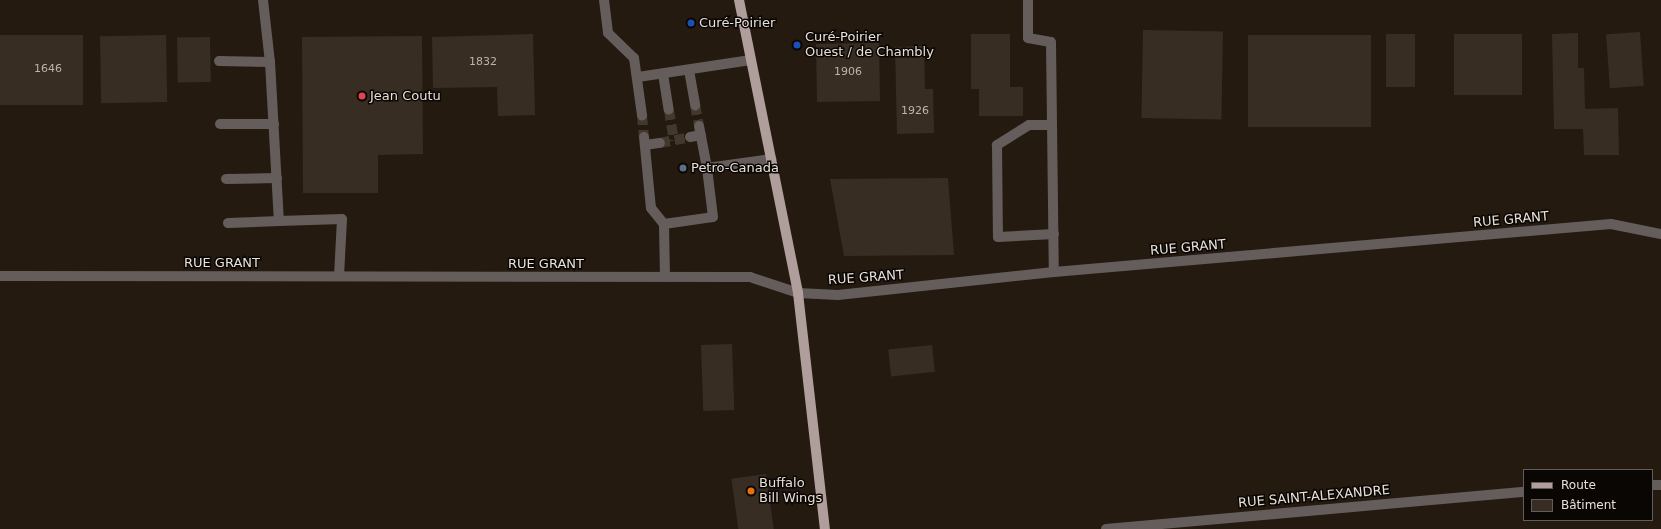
<!DOCTYPE html>
<meta charset="utf-8">
<style>
body{margin:0}
#map{position:relative;width:1661px;height:529px;overflow:hidden;background:#251a10;font-family:"DejaVu Sans",sans-serif}
div>[style]{position:absolute}
[style*='--x']{left:calc(var(--x)*1px);top:calc(var(--y)*1px);width:calc(var(--w)*1px);rotate:calc(var(--a)*1deg)}
.building>*{inset:0;background:#382d23;transform-origin:0 0}
.minor-tunnel>*{height:10px;margin-top:-5px;transform-origin:0;background:repeating-linear-gradient(90deg,#42382e 0 10px,transparent 0 15px)}
.minor>*{height:10px;margin:-5px;padding:0 5px;transform-origin:5px;border-radius:5px;background:#655d5b}
.major>*{height:10px;margin:-5px;padding:0 5px;transform-origin:5px;border-radius:5px;background:#af9e9b}
.dots>*{width:11px;height:11px;translate:-50% -50%;box-sizing:border-box;border:2px solid #0a0603;border-radius:50%}
span{translate:-50% -50%;white-space:nowrap;text-align:center;line-height:1.15;-webkit-text-stroke:3px #0a0603;paint-order:stroke}
.number-label{font-size:11px;color:#bcb3ac}
.number-label span{-webkit-text-stroke-width:0}
.poi-label{font-size:13px;color:#e8e0da}
.left{translate:0 -50%;text-align:left}
.street-label{font-size:13px;color:#e8e0da}
.legend{position:absolute;left:1523px;top:469px;width:130px;height:52px;box-sizing:border-box;background:#0a0603;border:1px solid #635d59;margin:0;padding:5px 7px;list-style:none;font-size:12px;color:#e8e0da}
.legend li{display:flex;align-items:center;gap:8px;height:20px}
.legend b{width:20px;border:1px solid #635d59}
</style>
<div id="map">
<div class="building">
<div style="left:1143px;top:30px;width:80px;height:88px;rotate:1deg"></div>
<div style="left:1640px;top:32px;width:54px;height:34px;rotate:86deg"></div>
<div style="clip-path:polygon(1578px 33px,1578px 68px,1584px 68px,1585px 109px,1618px 108px,1619px 155px,1584px 155px,1583px 129px,1554px 129px,1552px 34px)"></div>
<div style="clip-path:polygon(533px 34px,535px 115px,498px 116px,497px 87px,433px 88px,432px 37px)"></div>
<div style="clip-path:polygon(971px 34px,1010px 34px,1010px 87px,1023px 87px,1023px 116px,979px 116px,979px 89px,971px 89px)"></div>
<div style="left:1386px;top:34px;width:29px;height:53px"></div>
<div style="left:1454px;top:34px;width:68px;height:61px"></div>
<div style="left:83px;top:35px;width:70px;height:83px;rotate:90deg"></div>
<div style="left:166px;top:35px;width:67px;height:66px;rotate:89deg"></div>
<div style="left:1248px;top:35px;width:123px;height:92px"></div>
<div style="clip-path:polygon(422px 36px,423px 154px,378px 155px,378px 193px,303px 193px,302px 37px)"></div>
<div style="left:210px;top:37px;width:45px;height:33px;rotate:89deg"></div>
<div style="left:879px;top:43px;width:58px;height:63px;rotate:89deg"></div>
<div style="clip-path:polygon(924px 46px,925px 89px,933px 89px,934px 133px,897px 134px,895px 47px)"></div>
<div style="clip-path:polygon(948px 178px,954px 255px,844px 256px,830px 179px)"></div>
<div style="left:732px;top:344px;width:66px;height:31px;rotate:88deg"></div>
<div style="left:932px;top:345px;width:27px;height:44px;rotate:84deg"></div>
<div style="left:766px;top:474px;width:56px;height:35px;rotate:82deg"></div>
</div>
<div class="minor-tunnel">
<div style="--x:695;--y:105;--w:21;--a:79"></div>
<div style="--x:669;--y:110;--w:31;--a:81"></div>
<div style="--x:642;--y:115;--w:22;--a:85"></div>
<div style="--x:660;--y:143;--w:31;--a:-11"></div>
</div>
<div class="minor">
<div style="--x:263;--y:0;--w:62;--a:83.6"></div>
<div style="--x:270;--y:62;--w:159;--a:86.8"></div>
<div style="--x:279;--y:221;--w:63;--a:-1.8"></div>
<div style="--x:342;--y:219;--w:57;--a:93"></div>
<div style="--x:604;--y:0;--w:33;--a:83"></div>
<div style="--x:608;--y:33;--w:36;--a:44"></div>
<div style="--x:634;--y:58;--w:58;--a:82"></div>
<div style="--x:1028;--y:0;--w:38;--a:90"></div>
<div style="--x:1028;--y:38;--w:23;--a:10"></div>
<div style="--x:1051;--y:42;--w:230;--a:89.3"></div>
<div style="--x:219;--y:61;--w:51;--a:1.1"></div>
<div style="--x:689;--y:70;--w:36;--a:80"></div>
<div style="--x:663;--y:74;--w:36;--a:81"></div>
<div style="--x:638;--y:77;--w:114;--a:-8.6"></div>
<div style="--x:220;--y:124;--w:54;--a:0"></div>
<div style="--x:1052;--y:125;--w:23;--a:180"></div>
<div style="--x:1029;--y:125;--w:38;--a:148"></div>
<div style="--x:997;--y:145;--w:92;--a:89.4"></div>
<div style="--x:998;--y:237;--w:56;--a:-3.1"></div>
<div style="--x:699;--y:126;--w:43;--a:79.2"></div>
<div style="--x:644;--y:137;--w:71;--a:84.4"></div>
<div style="--x:651;--y:208;--w:21;--a:51"></div>
<div style="--x:690;--y:137;--w:11;--a:-10"></div>
<div style="--x:645;--y:145;--w:15;--a:-8"></div>
<div style="--x:226;--y:179;--w:51;--a:-1.1"></div>
<div style="--x:228;--y:223;--w:51;--a:-2.2"></div>
<div style="--x:0;--y:276;--w:750;--a:0.08"></div>
<div style="--x:750;--y:277;--w:51;--a:18.4"></div>
<div style="--x:798;--y:293;--w:40;--a:2.9"></div>
<div style="--x:838;--y:295;--w:217;--a:-6.1"></div>
<div style="--x:1054;--y:272;--w:559;--a:-4.93"></div>
<div style="--x:1611;--y:224;--w:51;--a:11.3"></div>
<div style="--x:665;--y:277;--w:53;--a:-91.1"></div>
<div style="--x:664;--y:224;--w:49;--a:-8.1"></div>
<div style="--x:713;--y:217;--w:49;--a:-97"></div>
<div style="--x:707;--y:168;--w:65;--a:-8"></div>
<div style="--x:1652;--y:485;--w:9;--a:0"></div>
<div style="--x:1106;--y:529;--w:420;--a:-5.1"></div>
</div>
<div class="major">
<div style="--x:739;--y:0;--w:299;--a:78.6"></div>
<div style="--x:798;--y:293;--w:238;--a:83.5"></div>
</div>
<div class="dots">
<div style="left:691px;top:23px;background:#1a4fb4"></div>
<div style="left:797px;top:45px;background:#1a4fb4"></div>
<div style="left:362px;top:96px;background:#e0444e"></div>
<div style="left:683px;top:168px;background:#5c6f8a"></div>
<div style="left:751px;top:491px;background:#e8710a"></div>
</div>
<div class="number-label">
<span style="left:483px;top:62px">1832</span>
<span style="left:48px;top:69px">1646</span>
<span style="left:848px;top:72px">1906</span>
<span style="left:915px;top:111px">1926</span>
</div>
<div class="poi-label">
<span class="left" style="left:699px;top:23px">Curé-Poirier</span>
<span class="left" style="left:805px;top:45px">Curé-Poirier<br>Ouest / de Chambly</span>
<span class="left" style="left:370px;top:96px">Jean Coutu</span>
<span class="left" style="left:691px;top:168px">Petro-Canada</span>
<span class="left" style="left:759px;top:491px">Buffalo<br>Bill Wings</span>
</div>
<div class="street-label">
<span style="left:1511px;top:220px;rotate:-5deg">RUE GRANT</span>
<span style="left:1188px;top:248px;rotate:-5deg">RUE GRANT</span>
<span style="left:222px;top:263px">RUE GRANT</span>
<span style="left:546px;top:264px">RUE GRANT</span>
<span style="left:866px;top:278px;rotate:-4deg">RUE GRANT</span>
<span style="left:1314px;top:497px;rotate:-5deg">RUE SAINT-ALEXANDRE</span>
</div>
<ul class="legend">
<li><b style="height:5px;background:#af9e9b"></b>Route</li>
<li><b style="height:11px;background:#382d23"></b>Bâtiment</li>
</ul>
</div>
